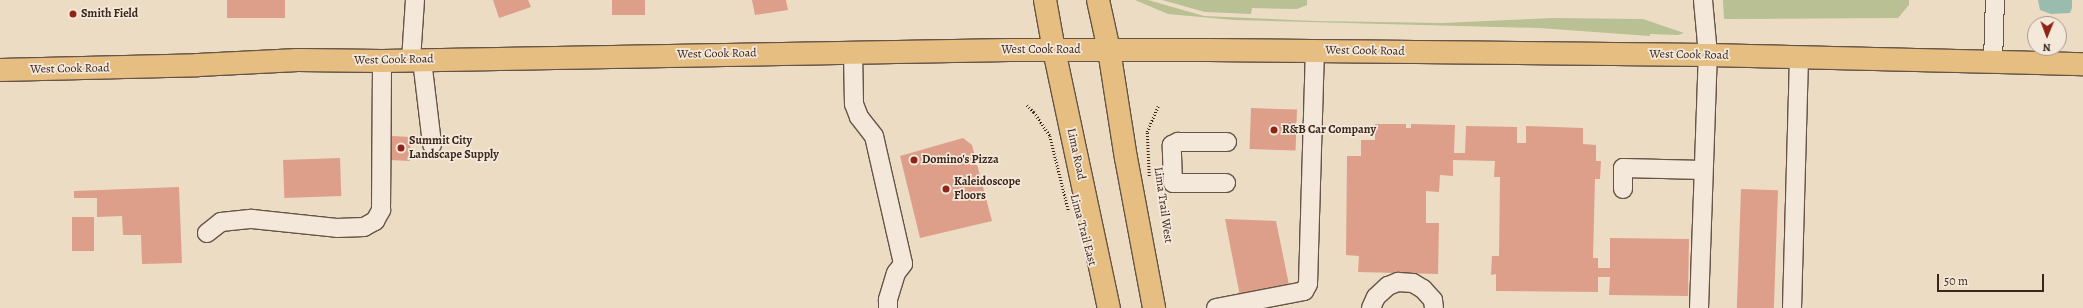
<!DOCTYPE html>
<style>
body{margin:0}
#map{position:relative;width:2083px;height:308px;overflow:hidden;background:#ecdcc4;font-family:Alegreya,serif}
div>[style]{position:absolute}
[style*='--x']{left:calc(var(--x)*1px);top:calc(var(--y)*1px);width:calc(var(--w)*1px);rotate:calc(var(--a)*1deg)}
.green>*{inset:0;background:#b8c094}
.water>*{inset:0;background:#9abcae}
.building>*{inset:0;background:#dd9f89;transform-origin:0 0}
.path>*{height:2.5px;margin-top:-1.25px;transform-origin:0;background:repeating-linear-gradient(90deg,#3a261c 0 1px,transparent 0 3px)}
.roads{filter:drop-shadow(1px 0 #665446) drop-shadow(-1px 0 #665446) drop-shadow(0 1px #665446) drop-shadow(0 -1px #665446)}
.minor>*{height:18px;margin:-9px;padding:0 9px;transform-origin:9px;border-radius:9px;background:#f3e8d9}
.major>*{height:22px;margin:-11px;padding:0 11px;transform-origin:11px;border-radius:11px;background:#e6be82}
.highway>*{height:22px;margin:-11px;padding:0 11px;transform-origin:11px;border-radius:11px;background:#e6be82}
.dots>*{width:11px;height:11px;translate:-50% -50%;box-sizing:border-box;border:2px solid #f3e8d9;border-radius:50%}
span{translate:-50% -50%;white-space:nowrap;text-align:center;line-height:1.15;-webkit-text-stroke:3.5px #f3e8d9;paint-order:stroke}
.poi-label{font-size:12px;color:#3a261c;font-weight:700}
.left{translate:0 -50%;text-align:left}
.street-label{font-size:12px;color:#3a261c}
.north{position:absolute;left:2027px;top:16px;width:40px;height:40px;box-sizing:border-box;background:#f3e8d9;border:1px solid #a99a8d;border-radius:50%;rotate:181deg;font-size:11px;font-weight:700;line-height:16px;text-align:center;color:#3a261c}
.north::after{content:'';display:block;margin:auto;width:14px;height:18px;background:#8f2418;clip-path:polygon(50% 0,100% 100%,50% 72%,0 100%)}
.scale{position:absolute;left:1937px;top:274px;width:107px;height:18px;box-sizing:border-box;border:2px solid #3a261c;border-top:0;padding-left:5px;font-size:12px;line-height:14px;white-space:nowrap;color:#3a261c;-webkit-text-stroke:3px #f3e8d9;paint-order:stroke}
</style>
<div id="map">
<div class="green">
<div style="clip-path:polygon(1135px 0,1148px 0,1204px 16px,1315px 21px,1442px 23px,1553px 18px,1643px 19px,1684px 33px,1678px 35px,1650px 34px,1650px 36px,1539px 28px,1234px 20px,1168px 14px)"></div>
<div style="clip-path:polygon(1162px 0,1307px 0,1307px 5px,1297px 9px,1252px 8px,1251px 14px,1205px 12px)"></div>
<div style="clip-path:polygon(1723px 0,1909px 0,1909px 5px,1898px 18px,1724px 19px)"></div>
</div>
<div class="water">
<div style="clip-path:polygon(2038px 0,2072px 0,2072px 8px,2070px 13px,2051px 14px,2040px 10px)"></div>
</div>
<div class="building">
<div style="left:227px;top:0;width:58px;height:18px"></div>
<div style="clip-path:polygon(493px 0,528px 0,531px 7px,499px 18px)"></div>
<div style="left:612px;top:0;width:33px;height:15px"></div>
<div style="clip-path:polygon(752px 0,786px 0,788px 10px,755px 15px)"></div>
<div style="left:1251px;top:108px;width:46px;height:41px;rotate:2deg"></div>
<div style="clip-path:polygon(1375px 124px,1406px 124px,1406px 128px,1411px 128px,1411px 124px,1455px 125px,1454px 153px,1465px 153px,1466px 126px,1517px 127px,1517px 143px,1526px 143px,1526px 126px,1583px 128px,1583px 144px,1596px 145px,1596px 161px,1601px 161px,1600px 179px,1595px 179px,1593px 258px,1598px 258px,1598px 268px,1610px 268px,1610px 238px,1689px 239px,1688px 296px,1609px 295px,1610px 277px,1598px 277px,1598px 292px,1496px 291px,1496px 274px,1491px 275px,1492px 256px,1499px 256px,1500px 177px,1494px 177px,1495px 161px,1453px 160px,1453px 176px,1440px 175px,1439px 192px,1426px 191px,1426px 223px,1439px 223px,1438px 274px,1358px 272px,1359px 256px,1346px 255px,1347px 156px,1361px 156px,1361px 140px,1375px 140px)"></div>
<div style="left:392px;top:136px;width:19px;height:24px;rotate:3deg"></div>
<div style="clip-path:polygon(963px 138px,972px 145px,992px 221px,920px 238px,900px 156px)"></div>
<div style="left:340px;top:158px;width:38px;height:57px;rotate:88deg"></div>
<div style="clip-path:polygon(179px 187px,182px 263px,142px 264px,141px 235px,123px 235px,122px 216px,97px 217px,97px 198px,74px 198px,74px 191px)"></div>
<div style="left:1741px;top:189px;width:37px;height:119px;rotate:2deg"></div>
<div style="left:72px;top:217px;width:22px;height:34px"></div>
<div style="clip-path:polygon(1225px 219px,1276px 221px,1289px 285px,1240px 296px)"></div>
</div>
<div class="path">
<div style="--x:1027;--y:105;--w:10;--a:45"></div>
<div style="--x:1034;--y:112;--w:29;--a:56"></div>
<div style="--x:1050;--y:136;--w:78;--a:76"></div>
<div style="--x:1149;--y:176;--w:44;--a:-92.6"></div>
<div style="--x:1147;--y:132;--w:28;--a:-67"></div>
</div>
<div class="roads">
<div class="minor">
<div style="--x:853;--y:52;--w:52;--a:88.9"></div>
<div style="--x:854;--y:104;--w:14;--a:69"></div>
<div style="--x:859;--y:117;--w:24;--a:52"></div>
<div style="--x:874;--y:136;--w:131;--a:77.2"></div>
<div style="--x:903;--y:264;--w:11;--a:128"></div>
<div style="--x:896;--y:273;--w:28;--a:107"></div>
<div style="--x:888;--y:300;--w:8;--a:90"></div>
<div style="--x:411;--y:60;--w:60;--a:-86.2"></div>
<div style="--x:422;--y:60;--w:85;--a:83.2"></div>
<div style="--x:1993;--y:62;--w:62;--a:-88.2"></div>
<div style="--x:1226;--y:183;--w:53;--a:180"></div>
<div style="--x:1173;--y:183;--w:38;--a:-92"></div>
<div style="--x:1172;--y:145;--w:7;--a:-27"></div>
<div style="--x:1178;--y:142;--w:49;--a:0"></div>
<div style="--x:1623;--y:189;--w:21;--a:-90"></div>
<div style="--x:1623;--y:168;--w:80;--a:1.4"></div>
<div style="--x:207;--y:233;--w:18;--a:-38"></div>
<div style="--x:221;--y:222;--w:31;--a:-6"></div>
<div style="--x:252;--y:219;--w:85;--a:6"></div>
<div style="--x:337;--y:228;--w:27;--a:-2"></div>
<div style="--x:364;--y:227;--w:13;--a:-29"></div>
<div style="--x:375;--y:221;--w:13;--a:-61"></div>
<div style="--x:381;--y:210;--w:149;--a:-89.6"></div>
<div style="--x:1216;--y:308;--w:90;--a:-10.9"></div>
<div style="--x:1304;--y:291;--w:8;--a:-60"></div>
<div style="--x:1308;--y:284;--w:233;--a:-88.3"></div>
<div style="--x:1371;--y:308;--w:12;--a:-66"></div>
<div style="--x:1376;--y:297;--w:16;--a:-43"></div>
<div style="--x:1388;--y:286;--w:11;--a:-22"></div>
<div style="--x:1398;--y:282;--w:15;--a:4"></div>
<div style="--x:1413;--y:283;--w:12;--a:31"></div>
<div style="--x:1423;--y:289;--w:15;--a:48"></div>
<div style="--x:1433;--y:300;--w:8;--a:83"></div>
<div style="--x:1699;--y:308;--w:253;--a:-88"></div>
<div style="--x:1708;--y:55;--w:55;--a:-95.2"></div>
<div style="--x:1792;--y:308;--w:251;--a:-88.4"></div>
</div>
<div class="major">
<div style="--x:0;--y:70;--w:198;--a:-1.4"></div>
<div style="--x:198;--y:65;--w:100;--a:-2.9"></div>
<div style="--x:298;--y:60;--w:84;--a:0.7"></div>
<div style="--x:382;--y:61;--w:631;--a:-1"></div>
<div style="--x:1013;--y:50;--w:195;--a:0"></div>
<div style="--x:1208;--y:50;--w:500;--a:0.57"></div>
<div style="--x:1708;--y:55;--w:375;--a:1.4"></div>
</div>
<div class="highway">
<div style="--x:1045;--y:0;--w:51;--a:79.8"></div>
<div style="--x:1054;--y:50;--w:264;--a:78"></div>
<div style="--x:1098;--y:0;--w:51;--a:77.6"></div>
<div style="--x:1109;--y:50;--w:109;--a:81.1"></div>
<div style="--x:1126;--y:158;--w:153;--a:79.4"></div>
</div>
</div>
<div class="dots">
<div style="left:73px;top:14px;background:#8f2418"></div>
<div style="left:1274px;top:130px;background:#8f2418"></div>
<div style="left:401px;top:148px;background:#8f2418"></div>
<div style="left:914px;top:160px;background:#8f2418"></div>
<div style="left:946px;top:189px;background:#8f2418"></div>
</div>
<div class="poi-label">
<span class="left" style="left:81px;top:14px">Smith Field</span>
<span class="left" style="left:1282px;top:130px">R&amp;B Car Company</span>
<span class="left" style="left:409px;top:148px">Summit City<br>Landscape Supply</span>
<span class="left" style="left:922px;top:160px">Domino's Pizza</span>
<span class="left" style="left:954px;top:189px">Kaleidoscope<br>Floors</span>
</div>
<div class="street-label">
<span style="left:1041px;top:50px">West Cook Road</span>
<span style="left:1365px;top:51px;rotate:1deg">West Cook Road</span>
<span style="left:717px;top:54px;rotate:-1deg">West Cook Road</span>
<span style="left:1689px;top:55px;rotate:1deg">West Cook Road</span>
<span style="left:394px;top:60px;rotate:-1deg">West Cook Road</span>
<span style="left:70px;top:69px;rotate:-1deg">West Cook Road</span>
<span style="left:1076px;top:154px;rotate:78deg">Lima Road</span>
<span style="left:1163px;top:205px;rotate:82deg">Lima Trail West</span>
<span style="left:1083px;top:230px;rotate:75deg">Lima Trail East</span>
</div>
<div class="north">N</div>
<div class="scale">50 m</div>
</div>
